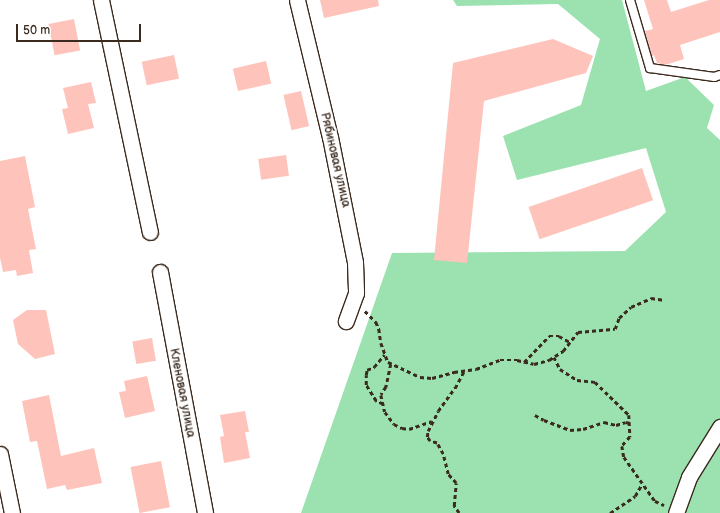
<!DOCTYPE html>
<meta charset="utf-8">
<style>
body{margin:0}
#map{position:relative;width:720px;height:513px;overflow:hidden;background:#fff;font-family:"Balsamiq Sans",sans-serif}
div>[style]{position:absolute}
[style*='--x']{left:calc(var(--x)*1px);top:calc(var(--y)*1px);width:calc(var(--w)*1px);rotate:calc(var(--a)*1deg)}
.green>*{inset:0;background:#9be2b0}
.building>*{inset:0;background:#fec3ba;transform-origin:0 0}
.path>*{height:2.5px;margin-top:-1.25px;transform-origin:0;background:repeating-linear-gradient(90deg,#3b2a1e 0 4px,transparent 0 7px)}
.roads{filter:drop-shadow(1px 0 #3b2a1e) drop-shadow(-1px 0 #3b2a1e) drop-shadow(0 1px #3b2a1e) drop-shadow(0 -1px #3b2a1e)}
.lane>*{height:8px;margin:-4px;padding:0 4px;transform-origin:4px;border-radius:4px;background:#fff}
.street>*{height:15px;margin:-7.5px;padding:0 7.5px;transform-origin:7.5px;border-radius:7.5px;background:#fff}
span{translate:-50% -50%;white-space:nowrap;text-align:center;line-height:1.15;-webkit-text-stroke:3.5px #fff;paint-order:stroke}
.street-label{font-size:12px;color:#3b2a1e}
.scale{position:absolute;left:16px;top:24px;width:125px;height:18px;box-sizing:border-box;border:2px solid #3b2a1e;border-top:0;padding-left:5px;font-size:12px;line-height:14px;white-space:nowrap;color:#3b2a1e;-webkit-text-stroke:3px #fff;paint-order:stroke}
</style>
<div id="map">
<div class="green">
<div style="clip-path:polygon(453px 0,622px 0,646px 91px,685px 77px,714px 105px,707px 128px,720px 140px,720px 513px,301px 513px,392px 253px,625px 251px,666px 212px,646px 148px,517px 180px,503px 136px,581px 105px,600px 39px,558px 4px,457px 6px)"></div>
</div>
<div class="building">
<div style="clip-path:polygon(320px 0,378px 0,379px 6px,324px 18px)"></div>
<div style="clip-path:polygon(644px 0,667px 0,671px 12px,709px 0,720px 0,720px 32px,680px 45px,684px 59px,665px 65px,657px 63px,654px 55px,652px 56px,645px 31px,653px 29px)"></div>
<div style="left:74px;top:19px;width:32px;height:26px;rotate:79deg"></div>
<div style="clip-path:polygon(553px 39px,593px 56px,586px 73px,484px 101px,467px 263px,434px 260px,453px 63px)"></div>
<div style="left:174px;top:55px;width:24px;height:33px;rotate:78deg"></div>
<div style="left:266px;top:61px;width:23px;height:34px;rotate:77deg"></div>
<div style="clip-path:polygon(91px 82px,96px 103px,88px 104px,94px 128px,68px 134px,62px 109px,68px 108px,63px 88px)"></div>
<div style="left:301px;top:91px;width:36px;height:18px;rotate:77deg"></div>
<div style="left:286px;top:155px;width:21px;height:28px;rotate:82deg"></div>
<div style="clip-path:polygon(25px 156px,35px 207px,28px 209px,36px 249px,29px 250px,33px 273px,17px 276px,16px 270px,3px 272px,0 258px,0 161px)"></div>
<div style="left:642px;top:168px;width:34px;height:120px;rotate:71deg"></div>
<div style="clip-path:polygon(27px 310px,46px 310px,55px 354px,35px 359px,18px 344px,13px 320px)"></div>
<div style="left:152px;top:338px;width:23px;height:20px;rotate:80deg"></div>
<div style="clip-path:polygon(147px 376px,155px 411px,125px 418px,119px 392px,126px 391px,124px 381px)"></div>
<div style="clip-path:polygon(49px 395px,61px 456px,94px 448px,102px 483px,67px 490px,65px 485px,47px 489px,37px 441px,30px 442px,22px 401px)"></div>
<div style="clip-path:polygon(245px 411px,249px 432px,245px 432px,250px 458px,224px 463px,220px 437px,224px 436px,220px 415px)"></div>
<div style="left:161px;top:461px;width:47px;height:31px;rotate:79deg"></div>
</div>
<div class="path">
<div style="--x:365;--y:311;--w:16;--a:45"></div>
<div style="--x:376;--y:322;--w:8;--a:67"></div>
<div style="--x:379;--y:329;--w:14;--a:82"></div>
<div style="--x:381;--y:343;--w:20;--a:70"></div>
<div style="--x:388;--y:362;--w:35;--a:25"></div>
<div style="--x:420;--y:377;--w:12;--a:5"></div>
<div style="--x:432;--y:378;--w:23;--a:-15"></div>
<div style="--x:454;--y:372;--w:22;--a:-8"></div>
<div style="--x:476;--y:369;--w:26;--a:-21"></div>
<div style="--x:500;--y:360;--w:17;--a:0"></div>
<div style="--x:517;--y:360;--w:17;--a:13"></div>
<div style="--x:534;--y:364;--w:16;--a:-15"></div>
<div style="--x:549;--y:360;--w:17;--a:-33"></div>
<div style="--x:563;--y:351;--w:24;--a:-52"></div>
<div style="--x:578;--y:332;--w:37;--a:-5"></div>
<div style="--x:615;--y:329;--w:12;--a:-70"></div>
<div style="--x:619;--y:318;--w:16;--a:-43"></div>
<div style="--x:631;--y:307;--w:22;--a:-24"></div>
<div style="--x:651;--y:298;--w:14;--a:8"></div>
<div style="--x:554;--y:357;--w:13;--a:63"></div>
<div style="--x:560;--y:369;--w:20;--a:33"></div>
<div style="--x:577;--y:380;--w:18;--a:6"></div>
<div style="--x:595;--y:382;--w:47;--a:44.1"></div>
<div style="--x:629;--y:415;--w:22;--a:87"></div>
<div style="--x:630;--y:437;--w:12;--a:132"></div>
<div style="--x:622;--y:446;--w:11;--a:80"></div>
<div style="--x:624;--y:457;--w:54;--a:54.8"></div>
<div style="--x:655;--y:501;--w:10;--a:24"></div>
<div style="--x:524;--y:362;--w:36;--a:-46"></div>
<div style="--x:549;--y:336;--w:10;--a:0"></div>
<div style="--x:559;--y:336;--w:13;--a:29"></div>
<div style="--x:391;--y:364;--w:24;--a:102"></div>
<div style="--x:386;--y:387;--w:9;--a:122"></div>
<div style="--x:381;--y:395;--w:17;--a:77"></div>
<div style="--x:385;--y:412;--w:15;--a:53"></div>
<div style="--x:394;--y:424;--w:9;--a:27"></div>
<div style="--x:402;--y:428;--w:7;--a:8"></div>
<div style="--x:409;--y:429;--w:24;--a:-19"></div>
<div style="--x:383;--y:404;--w:8;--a:-157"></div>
<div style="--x:376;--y:401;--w:19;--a:-122"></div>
<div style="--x:366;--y:385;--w:10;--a:-90"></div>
<div style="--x:366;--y:375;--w:5;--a:-79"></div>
<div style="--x:367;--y:370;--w:8;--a:-23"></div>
<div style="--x:374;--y:367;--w:16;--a:-50"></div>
<div style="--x:535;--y:415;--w:10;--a:29"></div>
<div style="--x:544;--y:420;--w:28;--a:21"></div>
<div style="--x:570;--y:430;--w:13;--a:-4"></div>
<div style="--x:583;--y:429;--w:22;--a:-18"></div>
<div style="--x:604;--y:422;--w:12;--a:14"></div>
<div style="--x:616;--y:425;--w:10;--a:-17"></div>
<div style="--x:626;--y:422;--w:4;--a:14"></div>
<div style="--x:459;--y:513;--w:9;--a:-126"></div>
<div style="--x:454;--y:506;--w:23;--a:-85"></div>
<div style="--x:456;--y:483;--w:12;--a:-132"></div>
<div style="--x:448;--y:474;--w:21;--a:-104"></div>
<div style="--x:443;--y:454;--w:13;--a:-119"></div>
<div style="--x:437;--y:443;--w:7;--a:-164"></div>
<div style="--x:430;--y:441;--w:5;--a:-127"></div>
<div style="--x:427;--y:437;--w:6;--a:-81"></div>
<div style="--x:428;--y:431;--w:22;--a:-63"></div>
<div style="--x:438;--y:411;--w:29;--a:-54"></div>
<div style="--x:455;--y:388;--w:19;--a:-62"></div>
<div style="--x:610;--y:513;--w:30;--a:-34"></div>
<div style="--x:635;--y:496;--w:14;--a:-60"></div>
</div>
<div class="roads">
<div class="lane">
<div style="--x:630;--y:0;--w:71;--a:73.6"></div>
<div style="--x:650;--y:68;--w:65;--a:8"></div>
<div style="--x:714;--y:77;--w:6;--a:-18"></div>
</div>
<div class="street">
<div style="--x:101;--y:0;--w:237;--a:78.1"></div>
<div style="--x:297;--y:0;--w:141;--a:76.5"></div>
<div style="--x:330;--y:137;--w:127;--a:78.7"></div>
<div style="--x:355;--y:262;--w:31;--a:88"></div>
<div style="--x:356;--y:293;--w:30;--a:110"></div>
<div style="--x:160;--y:272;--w:245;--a:79.4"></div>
<div style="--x:0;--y:454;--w:60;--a:78.5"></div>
<div style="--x:676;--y:513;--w:38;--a:-70"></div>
<div style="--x:689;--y:477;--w:59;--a:-58.2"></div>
</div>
</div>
<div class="street-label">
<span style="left:335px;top:160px;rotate:77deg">Рябиновая улица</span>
<span style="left:182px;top:393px;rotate:79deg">Кленовая улица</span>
</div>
<div class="scale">50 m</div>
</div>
